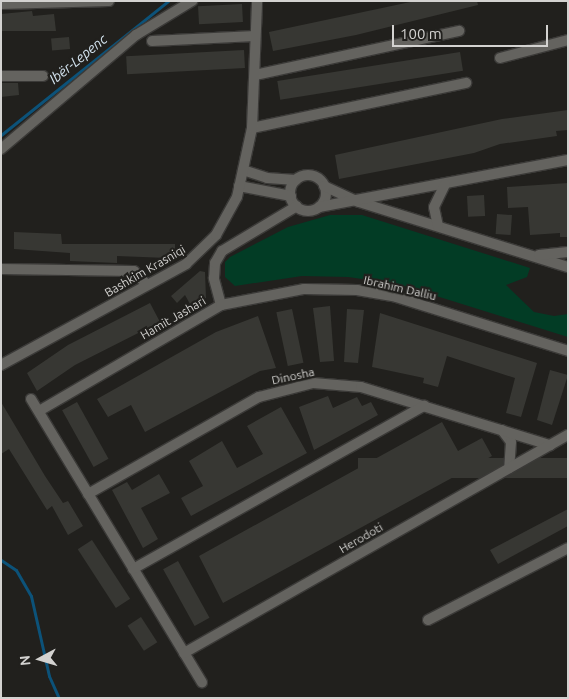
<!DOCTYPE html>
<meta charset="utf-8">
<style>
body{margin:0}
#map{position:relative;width:569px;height:699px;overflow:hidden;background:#21201d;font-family:Ubuntu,sans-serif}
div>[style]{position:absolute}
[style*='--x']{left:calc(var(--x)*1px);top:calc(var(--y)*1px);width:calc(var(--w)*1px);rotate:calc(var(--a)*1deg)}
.green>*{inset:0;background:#023c25}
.stream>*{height:3px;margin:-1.5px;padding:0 1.5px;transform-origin:1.5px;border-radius:1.5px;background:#0c5279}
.building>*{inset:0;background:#373733;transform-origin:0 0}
.roads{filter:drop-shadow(1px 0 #3b3a38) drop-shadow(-1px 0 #3b3a38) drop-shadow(0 1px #3b3a38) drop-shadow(0 -1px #3b3a38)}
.minor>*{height:10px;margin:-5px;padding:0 5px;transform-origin:5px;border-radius:5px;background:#64635f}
.minor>.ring{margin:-5px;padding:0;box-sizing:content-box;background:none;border:10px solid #64635f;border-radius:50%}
span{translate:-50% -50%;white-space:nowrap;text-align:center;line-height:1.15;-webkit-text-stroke:4.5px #21201d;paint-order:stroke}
.street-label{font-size:12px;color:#d3d2d0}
.water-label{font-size:14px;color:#d5e5f1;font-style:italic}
.frame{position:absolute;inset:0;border:2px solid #d3d2d0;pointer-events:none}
.north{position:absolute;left:15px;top:634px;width:50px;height:50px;-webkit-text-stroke:4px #21201d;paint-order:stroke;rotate:264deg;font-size:14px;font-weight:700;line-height:20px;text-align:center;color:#d3d2d0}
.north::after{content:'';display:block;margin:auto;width:18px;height:22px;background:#d3d2d0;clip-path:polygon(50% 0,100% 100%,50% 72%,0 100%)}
.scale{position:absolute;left:392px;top:25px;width:156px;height:22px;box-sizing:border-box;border:2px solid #d3d2d0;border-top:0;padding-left:6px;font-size:15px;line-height:18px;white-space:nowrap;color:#d3d2d0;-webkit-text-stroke:4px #21201d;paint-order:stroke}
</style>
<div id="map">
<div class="green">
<div style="clip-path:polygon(330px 215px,362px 215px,530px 268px,527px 277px,506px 285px,534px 312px,554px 316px,568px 314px,568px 337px,398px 284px,348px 277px,302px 276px,235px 286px,225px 277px,225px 262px,230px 257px,288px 227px)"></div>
</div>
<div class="stream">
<div style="--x:1;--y:135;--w:214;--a:-38.7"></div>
<div style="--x:1;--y:560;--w:18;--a:34"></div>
<div style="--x:16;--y:570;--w:30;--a:60"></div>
<div style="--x:31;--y:596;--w:82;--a:77.3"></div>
<div style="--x:49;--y:676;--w:24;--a:66"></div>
</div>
<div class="building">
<div style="clip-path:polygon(415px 1px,477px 1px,478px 5px,356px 35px,273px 51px,269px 32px)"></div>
<div style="left:242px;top:4px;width:18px;height:44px;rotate:87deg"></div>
<div style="clip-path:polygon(32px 11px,33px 16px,54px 14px,56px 31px,1px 31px,1px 14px)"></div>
<div style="left:69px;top:37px;width:12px;height:18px;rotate:85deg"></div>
<div style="left:244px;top:50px;width:18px;height:118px;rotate:87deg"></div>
<div style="left:460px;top:52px;width:19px;height:185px;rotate:81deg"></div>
<div style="clip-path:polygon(1px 83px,18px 83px,19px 95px,1px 97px)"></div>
<div style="clip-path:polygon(568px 110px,568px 130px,556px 131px,557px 136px,500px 144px,474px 153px,339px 179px,335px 155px,502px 119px)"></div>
<div style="clip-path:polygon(568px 183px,568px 237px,560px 237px,560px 233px,530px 235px,528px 207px,508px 208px,507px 187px)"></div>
<div style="left:484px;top:195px;width:21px;height:17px;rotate:87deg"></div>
<div style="left:497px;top:214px;width:15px;height:20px;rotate:4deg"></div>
<div style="clip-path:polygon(14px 232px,61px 234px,62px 244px,175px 244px,175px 254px,168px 254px,168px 258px,117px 256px,117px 263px,70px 261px,70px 253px,14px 249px)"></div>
<div style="clip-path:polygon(200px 271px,205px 272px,206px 298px,190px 304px,185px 295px,177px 303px,171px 296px)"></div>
<div style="clip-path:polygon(150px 303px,160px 322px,75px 365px,37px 391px,27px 373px,68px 345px)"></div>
<div style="clip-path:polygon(330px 306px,334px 361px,320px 362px,313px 308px)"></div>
<div style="left:292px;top:309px;width:55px;height:16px;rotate:78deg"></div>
<div style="clip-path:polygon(347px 309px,364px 310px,358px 363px,344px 362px)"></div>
<div style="clip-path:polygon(380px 313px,537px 363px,521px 417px,506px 413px,515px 378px,447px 356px,438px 387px,423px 383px,424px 378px,372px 367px)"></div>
<div style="clip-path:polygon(258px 316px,276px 368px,260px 371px,145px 432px,131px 405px,108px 417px,97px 399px,216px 332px)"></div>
<div style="clip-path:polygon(550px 370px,568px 375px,552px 425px,537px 420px)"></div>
<div style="clip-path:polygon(328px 396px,333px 408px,357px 397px,362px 406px,371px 402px,378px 415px,314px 450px,299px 407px)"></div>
<div style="clip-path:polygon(1px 402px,45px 476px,63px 503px,68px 501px,83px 526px,68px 535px,52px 506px,47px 510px,9px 449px,1px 454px)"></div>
<div style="left:77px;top:402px;width:65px;height:17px;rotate:61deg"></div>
<div style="clip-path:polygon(281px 407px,307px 453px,191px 516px,181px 498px,203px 486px,189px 461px,222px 441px,237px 468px,263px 454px,247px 426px)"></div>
<div style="clip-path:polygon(442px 422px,458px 451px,482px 438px,492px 456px,223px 603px,199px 556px)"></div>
<div style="left:568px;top:458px;width:20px;height:210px;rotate:90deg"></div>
<div style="clip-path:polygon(159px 474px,170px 493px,141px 508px,158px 539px,143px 548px,112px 490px,127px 482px,132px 490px)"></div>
<div style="clip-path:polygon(568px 509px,568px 526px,498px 564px,490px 550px)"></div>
<div style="left:92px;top:540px;width:70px;height:17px;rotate:57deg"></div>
<div style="left:178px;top:561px;width:65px;height:17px;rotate:61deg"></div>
<div style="left:141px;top:617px;width:30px;height:16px;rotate:57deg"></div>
</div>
<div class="roads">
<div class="minor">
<div style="--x:1;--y:4;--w:108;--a:-1.6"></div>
<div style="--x:152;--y:41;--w:103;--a:-2.8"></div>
<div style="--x:500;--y:58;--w:70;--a:-14.8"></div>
<div style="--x:255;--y:75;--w:209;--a:-12.2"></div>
<div style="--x:1;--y:76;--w:42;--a:0"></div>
<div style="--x:252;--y:128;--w:219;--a:-11.9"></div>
<div style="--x:1;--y:149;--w:177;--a:-40.2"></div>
<div style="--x:136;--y:35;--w:66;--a:-31.3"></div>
<div style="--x:243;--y:170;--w:25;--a:18"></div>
<div style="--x:267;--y:178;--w:29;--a:4"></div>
<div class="ring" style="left:290px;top:175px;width:26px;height:26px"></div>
<div style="--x:239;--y:186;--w:53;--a:10.9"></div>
<div style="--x:324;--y:186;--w:38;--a:25"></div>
<div style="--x:359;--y:202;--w:219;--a:17.3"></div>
<div style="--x:319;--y:207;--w:253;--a:-10.7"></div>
<div style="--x:438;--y:226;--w:19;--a:-102"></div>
<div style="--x:434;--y:207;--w:25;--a:-64"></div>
<div style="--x:539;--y:255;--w:29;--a:-6"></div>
<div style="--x:1;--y:269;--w:133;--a:0.9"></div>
<div style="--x:134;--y:271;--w:19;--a:47"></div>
<div style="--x:221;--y:305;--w:28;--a:-105"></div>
<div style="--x:214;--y:278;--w:15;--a:-86"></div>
<div style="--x:215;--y:263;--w:14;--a:-60"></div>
<div style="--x:222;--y:251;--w:87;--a:-31"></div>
<div style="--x:1;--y:365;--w:211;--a:-28.6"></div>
<div style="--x:186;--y:264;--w:42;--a:-44"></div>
<div style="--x:216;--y:235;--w:43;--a:-61.1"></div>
<div style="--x:237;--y:197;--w:71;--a:-77.7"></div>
<div style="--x:252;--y:128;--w:127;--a:-87.7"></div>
<div style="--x:31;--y:399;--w:331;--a:58.9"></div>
<div style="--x:39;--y:411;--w:211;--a:-30.2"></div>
<div style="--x:221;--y:305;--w:85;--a:-10.9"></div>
<div style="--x:304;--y:289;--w:53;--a:1.1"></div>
<div style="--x:357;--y:290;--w:40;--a:10"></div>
<div style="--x:396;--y:297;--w:180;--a:17.4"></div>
<div style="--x:502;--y:430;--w:15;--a:53"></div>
<div style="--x:511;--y:442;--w:26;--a:94"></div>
<div style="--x:88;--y:494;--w:197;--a:-29.6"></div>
<div style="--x:259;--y:397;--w:56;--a:-14.5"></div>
<div style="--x:313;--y:383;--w:48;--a:4.8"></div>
<div style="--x:361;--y:387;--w:198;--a:17.1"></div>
<div style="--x:133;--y:569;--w:334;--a:-29.3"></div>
<div style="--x:428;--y:620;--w:157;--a:-27.2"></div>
<div style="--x:184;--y:653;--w:442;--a:-29.6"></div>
</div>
</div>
<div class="street-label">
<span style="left:145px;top:271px;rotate:-30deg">Bashkim Krasniqi</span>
<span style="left:400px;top:288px;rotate:13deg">Ibrahim Dalliu</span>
<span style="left:173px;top:318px;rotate:-30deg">Hamit Jashari</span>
<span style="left:293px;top:376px;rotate:-12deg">Dinosha</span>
<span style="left:361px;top:538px;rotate:-30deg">Herodoti</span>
</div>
<div class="water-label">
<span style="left:78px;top:59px;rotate:-39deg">Ibër-Lepenc</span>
</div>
<div class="frame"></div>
<div class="north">N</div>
<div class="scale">100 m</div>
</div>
